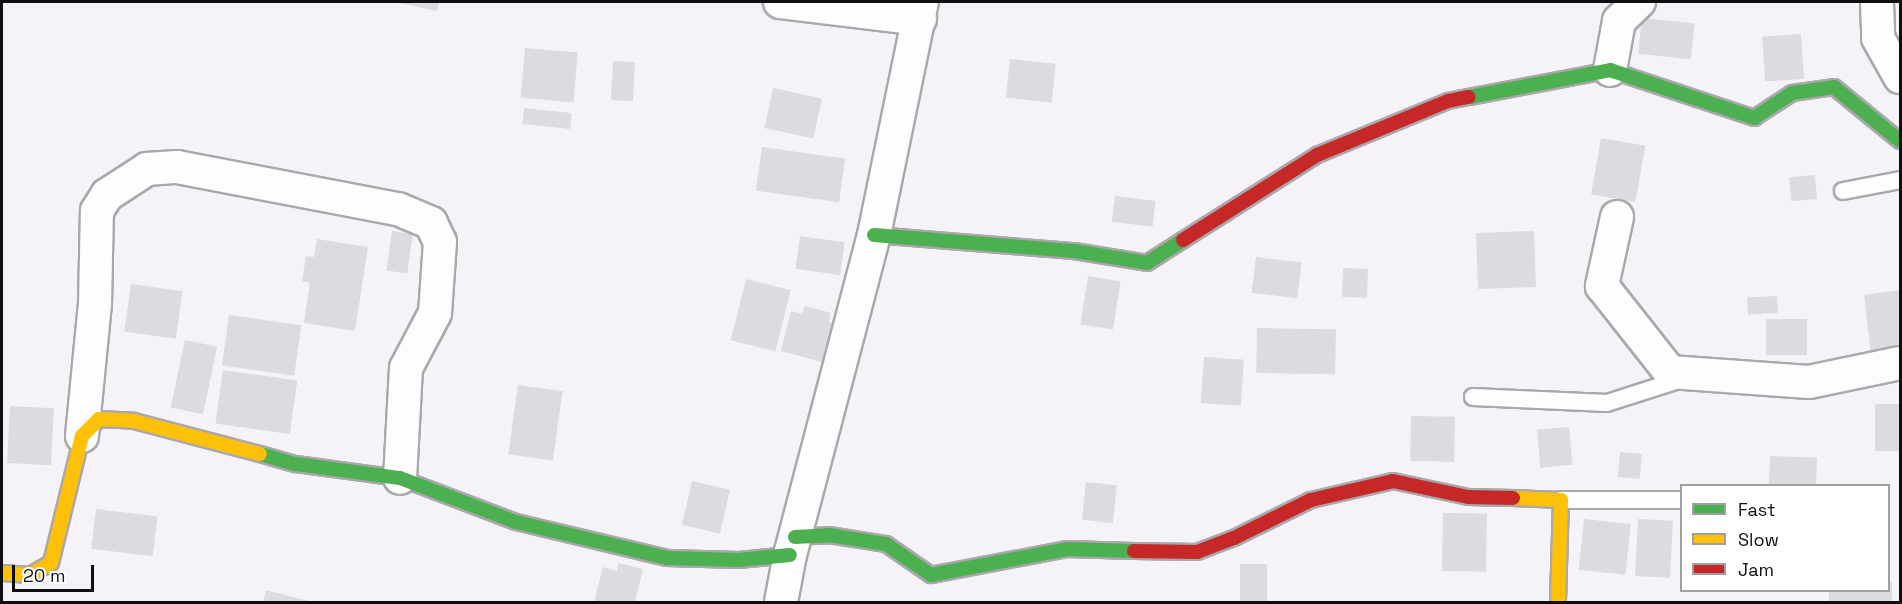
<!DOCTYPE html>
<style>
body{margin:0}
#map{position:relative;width:1902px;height:604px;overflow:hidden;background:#f5f2f8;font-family:"Space Grotesk",sans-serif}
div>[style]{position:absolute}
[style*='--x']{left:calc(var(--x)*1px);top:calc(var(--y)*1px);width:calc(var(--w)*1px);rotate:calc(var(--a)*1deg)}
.building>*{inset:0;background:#dddbdf;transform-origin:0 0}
.roads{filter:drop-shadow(2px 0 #aaa8ac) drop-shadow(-2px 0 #aaa8ac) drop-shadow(0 2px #aaa8ac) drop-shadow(0 -2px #aaa8ac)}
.lane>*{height:16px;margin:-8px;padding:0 8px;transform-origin:8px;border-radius:8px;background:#fefdfe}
.street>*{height:32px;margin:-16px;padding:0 16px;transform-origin:16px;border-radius:16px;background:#fefdfe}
.fast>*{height:14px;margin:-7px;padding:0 7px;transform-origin:7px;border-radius:7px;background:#4caf50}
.slow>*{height:14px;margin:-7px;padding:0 7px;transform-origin:7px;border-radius:7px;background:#ffc107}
.jam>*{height:14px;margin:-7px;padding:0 7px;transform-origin:7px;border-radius:7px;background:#c62828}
span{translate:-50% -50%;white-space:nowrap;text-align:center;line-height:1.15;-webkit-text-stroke:6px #fff;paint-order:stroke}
.frame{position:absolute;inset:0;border:3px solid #0f0e11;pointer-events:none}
.legend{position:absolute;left:1680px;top:484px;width:210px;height:108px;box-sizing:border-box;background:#fff;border:2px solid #9f9fa0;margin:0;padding:8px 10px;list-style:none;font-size:18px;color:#0f0e11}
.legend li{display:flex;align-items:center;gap:12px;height:30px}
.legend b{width:30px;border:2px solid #9f9fa0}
.scale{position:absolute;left:12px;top:565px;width:82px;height:27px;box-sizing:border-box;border:3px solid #0f0e11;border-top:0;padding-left:8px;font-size:18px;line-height:21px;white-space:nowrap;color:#0f0e11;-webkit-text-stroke:4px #fff;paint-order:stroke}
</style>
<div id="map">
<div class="building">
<div style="clip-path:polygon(395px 2px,439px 2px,437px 11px)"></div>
<div style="left:1642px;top:18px;width:53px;height:36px;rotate:6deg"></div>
<div style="left:1801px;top:34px;width:45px;height:39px;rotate:86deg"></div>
<div style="left:525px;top:48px;width:53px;height:50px;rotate:5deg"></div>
<div style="left:1010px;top:59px;width:46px;height:39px;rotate:6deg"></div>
<div style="left:613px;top:61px;width:22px;height:39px;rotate:3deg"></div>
<div style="left:773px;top:88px;width:50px;height:41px;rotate:12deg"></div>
<div style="left:524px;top:108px;width:48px;height:16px;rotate:6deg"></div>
<div style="left:1601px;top:138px;width:45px;height:57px;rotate:10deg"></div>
<div style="left:762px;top:147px;width:84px;height:44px;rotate:8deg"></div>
<div style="left:1815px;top:175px;width:24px;height:26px;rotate:85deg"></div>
<div style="left:1115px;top:196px;width:41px;height:26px;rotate:7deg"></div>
<div style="left:392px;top:231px;width:21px;height:40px;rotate:8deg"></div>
<div style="left:1534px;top:231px;width:56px;height:58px;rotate:88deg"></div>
<div style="left:800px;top:236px;width:45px;height:33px;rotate:8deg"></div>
<div style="clip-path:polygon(317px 239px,368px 247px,355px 331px,304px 323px,310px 283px,302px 281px,306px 256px,314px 257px)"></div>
<div style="left:1256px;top:257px;width:46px;height:36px;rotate:7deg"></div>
<div style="left:1343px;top:268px;width:25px;height:29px;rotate:2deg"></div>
<div style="left:1088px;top:276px;width:33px;height:49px;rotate:9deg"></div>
<div style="left:746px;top:279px;width:46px;height:63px;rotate:14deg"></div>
<div style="left:131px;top:284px;width:52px;height:48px;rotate:8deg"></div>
<div style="clip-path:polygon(1900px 290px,1900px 352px,1871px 355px,1864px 295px)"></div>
<div style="left:1777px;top:296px;width:17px;height:30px;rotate:87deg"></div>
<div style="clip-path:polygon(805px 306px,831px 313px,829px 322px,840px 325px,829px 364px,781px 351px,791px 311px,802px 314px)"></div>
<div style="left:229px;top:315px;width:73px;height:51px;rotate:8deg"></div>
<div style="left:1766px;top:319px;width:41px;height:36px"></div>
<div style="left:1257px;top:328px;width:79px;height:45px;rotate:1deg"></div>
<div style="left:185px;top:340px;width:33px;height:69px;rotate:12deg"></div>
<div style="left:1204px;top:357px;width:40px;height:46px;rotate:4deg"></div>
<div style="left:223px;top:370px;width:75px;height:54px;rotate:8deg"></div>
<div style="left:518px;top:385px;width:45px;height:70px;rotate:8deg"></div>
<div style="left:1900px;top:404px;width:47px;height:25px;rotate:90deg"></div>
<div style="left:10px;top:406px;width:44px;height:57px;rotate:3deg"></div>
<div style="left:1411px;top:416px;width:44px;height:45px;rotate:1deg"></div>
<div style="left:1569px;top:427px;width:38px;height:32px;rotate:85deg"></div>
<div style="left:1620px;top:452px;width:22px;height:25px;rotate:5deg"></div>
<div style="left:1770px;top:456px;width:47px;height:30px;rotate:2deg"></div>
<div style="left:692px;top:481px;width:39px;height:45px;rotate:13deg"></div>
<div style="left:1086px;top:482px;width:31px;height:38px;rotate:6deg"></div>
<div style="left:96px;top:509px;width:62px;height:40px;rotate:7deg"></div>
<div style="left:1443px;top:513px;width:44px;height:58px;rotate:1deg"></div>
<div style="left:1584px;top:519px;width:47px;height:51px;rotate:6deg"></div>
<div style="left:1638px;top:519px;width:35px;height:57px;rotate:3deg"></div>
<div style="clip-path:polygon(618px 563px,643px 569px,635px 602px,594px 602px,603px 567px,617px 571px)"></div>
<div style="left:1240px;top:564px;width:27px;height:38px"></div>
<div style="clip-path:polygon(1888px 582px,1892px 582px,1892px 602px,1829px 602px,1829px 590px,1888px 590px)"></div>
<div style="clip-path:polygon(266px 590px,313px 602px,263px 602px)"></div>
</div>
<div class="roads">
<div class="lane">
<div style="--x:1843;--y:191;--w:58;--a:-10.9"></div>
<div style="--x:1473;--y:397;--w:134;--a:2.6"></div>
<div style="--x:1607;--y:403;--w:79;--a:-17.7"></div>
<div style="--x:1561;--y:500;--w:121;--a:0"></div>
</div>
<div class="street">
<div style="--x:780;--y:2;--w:141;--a:6.9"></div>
<div style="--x:1877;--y:2;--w:36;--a:88"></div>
<div style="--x:1878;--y:38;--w:45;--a:60.6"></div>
<div style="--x:1610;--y:70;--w:50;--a:-79.6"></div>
<div style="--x:1619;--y:21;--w:28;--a:-44"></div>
<div style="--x:1617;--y:217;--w:71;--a:102.3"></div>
<div style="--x:1602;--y:286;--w:110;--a:51.7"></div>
<div style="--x:1670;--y:372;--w:139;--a:4.1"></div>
<div style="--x:1809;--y:382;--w:93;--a:-11.8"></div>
<div style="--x:82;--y:436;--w:133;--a:-84.4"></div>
<div style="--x:95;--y:304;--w:93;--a:-88.8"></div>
<div style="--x:97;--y:211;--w:19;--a:-58"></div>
<div style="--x:107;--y:195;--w:48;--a:-33"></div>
<div style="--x:147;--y:169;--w:30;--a:-4"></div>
<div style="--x:177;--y:167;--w:225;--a:10.8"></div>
<div style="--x:398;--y:209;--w:36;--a:23"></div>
<div style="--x:431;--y:223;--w:21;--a:65"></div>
<div style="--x:440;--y:242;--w:71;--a:94"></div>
<div style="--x:435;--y:313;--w:62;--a:117.8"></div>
<div style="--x:406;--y:368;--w:110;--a:93.1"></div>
<div style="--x:781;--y:602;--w:48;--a:-79.2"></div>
<div style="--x:790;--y:555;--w:331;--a:-75.3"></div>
<div style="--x:874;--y:235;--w:238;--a:-78.4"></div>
</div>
<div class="fast">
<div style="--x:1469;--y:97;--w:144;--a:-10.8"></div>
<div style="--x:1610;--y:70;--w:152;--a:18.4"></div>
<div style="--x:1754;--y:118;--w:45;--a:-33.3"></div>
<div style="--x:1792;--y:93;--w:42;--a:-8.1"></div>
<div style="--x:1834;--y:87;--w:85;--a:39.3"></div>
<div style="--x:874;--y:235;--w:201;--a:4.6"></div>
<div style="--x:1074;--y:251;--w:74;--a:9.3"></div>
<div style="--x:1147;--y:263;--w:43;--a:-32.6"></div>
<div style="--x:260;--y:454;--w:37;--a:16"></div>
<div style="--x:296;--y:464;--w:105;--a:7.7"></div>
<div style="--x:400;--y:478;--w:124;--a:20.8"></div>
<div style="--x:516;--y:522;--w:155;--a:13.4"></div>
<div style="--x:667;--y:558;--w:72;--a:1.6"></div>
<div style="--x:739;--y:560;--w:51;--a:-5.6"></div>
<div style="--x:795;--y:537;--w:34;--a:-3"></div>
<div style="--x:829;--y:535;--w:58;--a:9"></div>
<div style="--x:886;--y:544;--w:55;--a:34.6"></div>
<div style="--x:931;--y:575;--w:138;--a:-10.8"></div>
<div style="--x:1067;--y:549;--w:67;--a:1.7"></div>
</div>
<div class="slow">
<div style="--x:1513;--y:498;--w:48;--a:2.4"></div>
<div style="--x:1561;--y:500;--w:102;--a:91.7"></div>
<div style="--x:2;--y:573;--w:28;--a:4"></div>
<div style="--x:30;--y:575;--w:24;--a:-30"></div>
<div style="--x:51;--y:563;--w:131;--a:-76.3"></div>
<div style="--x:82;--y:436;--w:24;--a:-45"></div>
<div style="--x:99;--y:419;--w:35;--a:3"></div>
<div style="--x:134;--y:421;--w:130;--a:14.7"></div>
</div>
<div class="jam">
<div style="--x:1183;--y:240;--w:159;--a:-32.4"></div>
<div style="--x:1317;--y:155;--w:142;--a:-22.4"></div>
<div style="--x:1448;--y:101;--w:21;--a:-11"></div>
<div style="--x:1134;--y:551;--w:63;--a:0.9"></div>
<div style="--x:1197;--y:552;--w:40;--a:-21"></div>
<div style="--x:1234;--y:538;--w:86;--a:-26.3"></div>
<div style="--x:1311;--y:500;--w:84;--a:-13"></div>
<div style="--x:1393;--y:481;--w:77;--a:12"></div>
<div style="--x:1468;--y:497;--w:45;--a:1.3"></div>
</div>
</div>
<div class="frame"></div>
<ul class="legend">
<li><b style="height:8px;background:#4caf50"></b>Fast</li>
<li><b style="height:8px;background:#ffc107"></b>Slow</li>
<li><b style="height:8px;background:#c62828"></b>Jam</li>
</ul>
<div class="scale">20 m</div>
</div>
